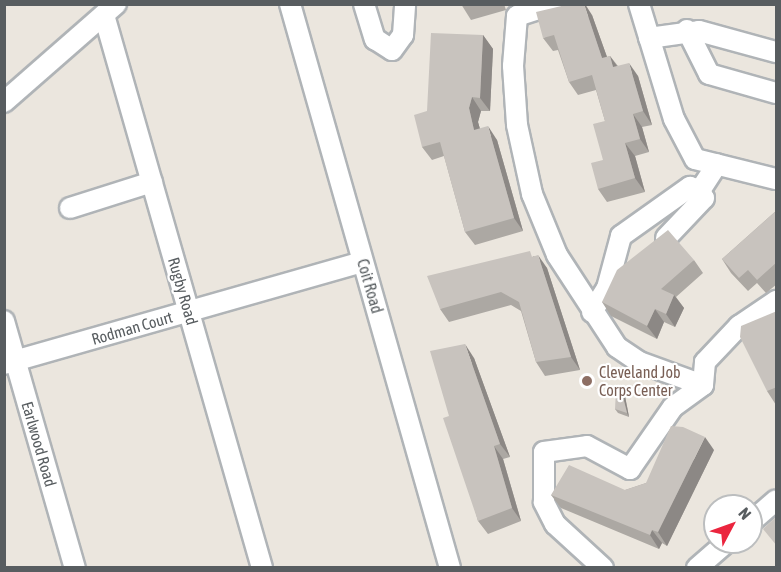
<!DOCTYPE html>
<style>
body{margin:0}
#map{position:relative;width:781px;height:572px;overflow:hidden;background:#ebe6de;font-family:"Asap Condensed",sans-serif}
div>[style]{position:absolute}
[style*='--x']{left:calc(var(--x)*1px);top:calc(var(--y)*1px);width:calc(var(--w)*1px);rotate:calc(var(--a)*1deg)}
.roads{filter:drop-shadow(2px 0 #b0b4b7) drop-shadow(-2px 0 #b0b4b7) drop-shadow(0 2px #b0b4b7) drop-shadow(0 -2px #b0b4b7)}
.minor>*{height:20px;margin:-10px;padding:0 10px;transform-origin:10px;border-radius:10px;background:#fff}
.wall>*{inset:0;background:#aca8a3}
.shaded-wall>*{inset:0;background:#8c8885}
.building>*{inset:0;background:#c8c3be}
.dots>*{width:16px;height:16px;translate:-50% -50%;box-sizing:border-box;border:3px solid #fff;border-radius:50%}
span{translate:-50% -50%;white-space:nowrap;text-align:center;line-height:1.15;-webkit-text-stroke:4.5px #fff;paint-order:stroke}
.street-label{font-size:16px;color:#585d60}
.education-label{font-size:16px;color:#785e54}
.left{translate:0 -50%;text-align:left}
.frame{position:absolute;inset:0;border:6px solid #585d60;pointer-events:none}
.north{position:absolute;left:703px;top:494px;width:60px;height:60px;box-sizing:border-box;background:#fff;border:2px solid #bcbebf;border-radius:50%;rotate:49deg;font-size:16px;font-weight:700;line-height:24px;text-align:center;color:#585d60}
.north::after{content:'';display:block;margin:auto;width:21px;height:27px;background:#eb253e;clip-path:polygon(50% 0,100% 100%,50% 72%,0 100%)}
</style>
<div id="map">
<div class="roads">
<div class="minor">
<div style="--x:290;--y:4;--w:586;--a:74.16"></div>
<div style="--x:364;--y:4;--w:37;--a:73"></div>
<div style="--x:375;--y:39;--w:20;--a:33"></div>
<div style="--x:392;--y:50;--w:19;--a:-54"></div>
<div style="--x:403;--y:35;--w:31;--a:-86"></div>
<div style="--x:554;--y:4;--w:39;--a:162"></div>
<div style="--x:517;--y:16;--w:50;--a:94.6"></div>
<div style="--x:513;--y:66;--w:59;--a:86.1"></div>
<div style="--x:517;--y:125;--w:71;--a:77.7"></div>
<div style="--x:532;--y:194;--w:66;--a:67.7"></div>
<div style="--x:557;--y:255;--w:110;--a:56.9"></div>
<div style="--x:617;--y:347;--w:27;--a:34"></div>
<div style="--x:639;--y:362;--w:68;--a:19.8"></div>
<div style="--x:639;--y:4;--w:120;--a:73.1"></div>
<div style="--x:674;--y:119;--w:45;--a:62.3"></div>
<div style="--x:695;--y:159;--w:83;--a:13.9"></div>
<div style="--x:104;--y:15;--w:575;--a:74.05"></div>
<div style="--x:687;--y:30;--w:49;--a:63.4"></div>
<div style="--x:709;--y:74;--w:70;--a:15.8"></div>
<div style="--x:649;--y:38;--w:50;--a:-8"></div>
<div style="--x:699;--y:31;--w:80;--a:15.3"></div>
<div style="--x:4;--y:102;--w:149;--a:-41.2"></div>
<div style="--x:70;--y:208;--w:86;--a:-17.6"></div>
<div style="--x:666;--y:238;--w:55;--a:-46.5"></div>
<div style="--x:704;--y:198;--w:8;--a:-130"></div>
<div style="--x:592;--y:312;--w:28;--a:-58"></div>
<div style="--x:607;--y:288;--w:54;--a:-74.9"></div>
<div style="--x:621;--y:236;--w:85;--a:-35.4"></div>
<div style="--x:690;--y:187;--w:10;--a:29"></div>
<div style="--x:699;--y:192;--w:33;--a:-57"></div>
<div style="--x:4;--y:321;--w:257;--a:74"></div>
<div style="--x:4;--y:364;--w:372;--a:-15.9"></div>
<div style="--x:751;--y:522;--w:33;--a:-41"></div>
<div style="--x:603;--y:568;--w:65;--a:-137.5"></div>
<div style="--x:555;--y:524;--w:25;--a:-117"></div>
<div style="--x:544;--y:502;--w:50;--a:-90"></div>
<div style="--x:544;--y:452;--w:43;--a:-7.9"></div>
<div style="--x:587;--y:446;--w:49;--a:28.1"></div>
<div style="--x:630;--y:469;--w:75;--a:-55.3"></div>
<div style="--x:673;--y:407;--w:37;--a:-36"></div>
<div style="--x:703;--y:385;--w:23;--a:-85"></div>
<div style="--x:705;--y:362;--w:50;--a:-46.6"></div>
<div style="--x:739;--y:326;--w:45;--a:-34"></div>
<div style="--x:697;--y:568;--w:40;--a:-41"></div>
</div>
</div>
<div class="wall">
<div style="clip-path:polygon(461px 4px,504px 4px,506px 10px,471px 20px)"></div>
<div style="clip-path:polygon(592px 15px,607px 57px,610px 56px,618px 66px,638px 76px,652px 125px,642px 127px,649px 152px,635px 156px,645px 192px,607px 202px,598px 189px,603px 160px,605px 121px,596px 90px,578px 95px,569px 82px,558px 50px,553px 51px,543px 38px)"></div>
<div style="clip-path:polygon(483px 35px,493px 49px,490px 111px,481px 111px,478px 122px,480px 129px,497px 140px,523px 231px,475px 245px,465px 232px,444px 156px,432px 160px,422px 147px,427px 111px)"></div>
<div style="clip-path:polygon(777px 210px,777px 284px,766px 293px,757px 283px,748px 291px,731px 273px,722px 259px)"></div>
<div style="clip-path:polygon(534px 256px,547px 268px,580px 370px,545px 376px,536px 362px,521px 311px,511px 305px,449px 322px,440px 309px)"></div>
<div style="clip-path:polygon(694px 260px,703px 273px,676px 297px,684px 308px,675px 327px,664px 322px,657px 339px,611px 316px,602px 302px)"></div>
<div style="clip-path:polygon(777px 311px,777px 404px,776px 405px,767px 391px)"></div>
<div style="clip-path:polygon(474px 358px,510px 457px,503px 459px,521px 521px,488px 534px,478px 521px,449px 416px)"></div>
<div style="clip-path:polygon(625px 396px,629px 417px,618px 413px,615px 409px)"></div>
<div style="clip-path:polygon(714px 450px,667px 546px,662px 543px,659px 549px,561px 508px,551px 495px,625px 490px,646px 483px)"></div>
</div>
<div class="shaded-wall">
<div style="clip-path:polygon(584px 4px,585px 4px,592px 15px,612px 71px,602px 58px)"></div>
<div style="clip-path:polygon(483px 35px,493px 49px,490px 111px,480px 98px)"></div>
<div style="clip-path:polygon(610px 56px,619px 69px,613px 67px)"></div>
<div style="clip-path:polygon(629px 63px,638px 76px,652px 125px,643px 111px)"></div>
<div style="clip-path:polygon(472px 97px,481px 111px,478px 122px,484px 143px,474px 130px,469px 108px)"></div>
<div style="clip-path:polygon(633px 114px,642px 127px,649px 152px,640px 139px)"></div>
<div style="clip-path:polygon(488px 126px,497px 140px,523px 231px,514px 218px)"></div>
<div style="clip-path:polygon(625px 143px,635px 156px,645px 192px,635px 178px)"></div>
<div style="clip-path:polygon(538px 255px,547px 268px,580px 370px,571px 357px)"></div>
<div style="clip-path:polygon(674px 295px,684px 308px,675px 327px,666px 314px)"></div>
<div style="clip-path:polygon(655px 309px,664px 322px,657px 339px,647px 326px)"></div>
<div style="clip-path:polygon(465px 344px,474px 358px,510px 457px,500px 444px)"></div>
<div style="clip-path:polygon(622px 393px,625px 396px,629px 417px,627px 413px)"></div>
<div style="clip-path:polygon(705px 437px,714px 450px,667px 546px,658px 532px)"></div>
<div style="clip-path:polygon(494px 446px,503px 459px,521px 521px,512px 508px)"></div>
<div style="clip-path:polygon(652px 530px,662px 543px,659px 549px,650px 535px)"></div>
</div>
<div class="building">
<div style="clip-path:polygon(570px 4px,584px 4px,602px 58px,610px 56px,613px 67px,629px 63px,643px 111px,633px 114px,640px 139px,625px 143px,635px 178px,598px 189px,591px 163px,603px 160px,593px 124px,605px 121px,592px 75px,569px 82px,554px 35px,543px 38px,536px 12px)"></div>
<div style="clip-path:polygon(431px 33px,483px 35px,480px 98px,472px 97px,469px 108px,474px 130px,488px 126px,514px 218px,465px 232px,440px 142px,422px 147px,414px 115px,427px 111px)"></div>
<div style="clip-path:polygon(777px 210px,777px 262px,757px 280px,748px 270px,739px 278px,722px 259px)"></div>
<div style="clip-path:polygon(668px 230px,694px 260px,661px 289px,674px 295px,666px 314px,655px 309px,647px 326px,602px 302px,617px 270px)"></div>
<div style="clip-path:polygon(530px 251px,532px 257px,538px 255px,571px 357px,536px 362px,519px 302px,501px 292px,440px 309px,427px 276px)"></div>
<div style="clip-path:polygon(777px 311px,777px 387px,767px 391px,740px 337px,741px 326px)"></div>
<div style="clip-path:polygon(465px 344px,500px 444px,494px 446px,512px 508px,478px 521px,443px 418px,449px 416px,430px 351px)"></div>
<div style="clip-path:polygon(616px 390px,622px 393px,627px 413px,615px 409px)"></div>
<div style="clip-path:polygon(671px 426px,683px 427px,705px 437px,658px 532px,652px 530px,650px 535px,551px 495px,569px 465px,625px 490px,646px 483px)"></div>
<div style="clip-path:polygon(775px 518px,777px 520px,777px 546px,763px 529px)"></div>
</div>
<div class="dots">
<div style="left:587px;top:381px;background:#8d6e63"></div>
</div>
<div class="street-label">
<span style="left:370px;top:286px;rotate:74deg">Coit Road</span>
<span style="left:183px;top:291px;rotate:74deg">Rugby Road</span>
<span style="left:132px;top:328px;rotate:-16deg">Rodman Court</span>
<span style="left:39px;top:444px;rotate:74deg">Earlwood Road</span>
</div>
<div class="education-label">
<span class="left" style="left:599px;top:381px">Cleveland Job<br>Corps Center</span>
</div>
<div class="frame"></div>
<div class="north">N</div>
</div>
